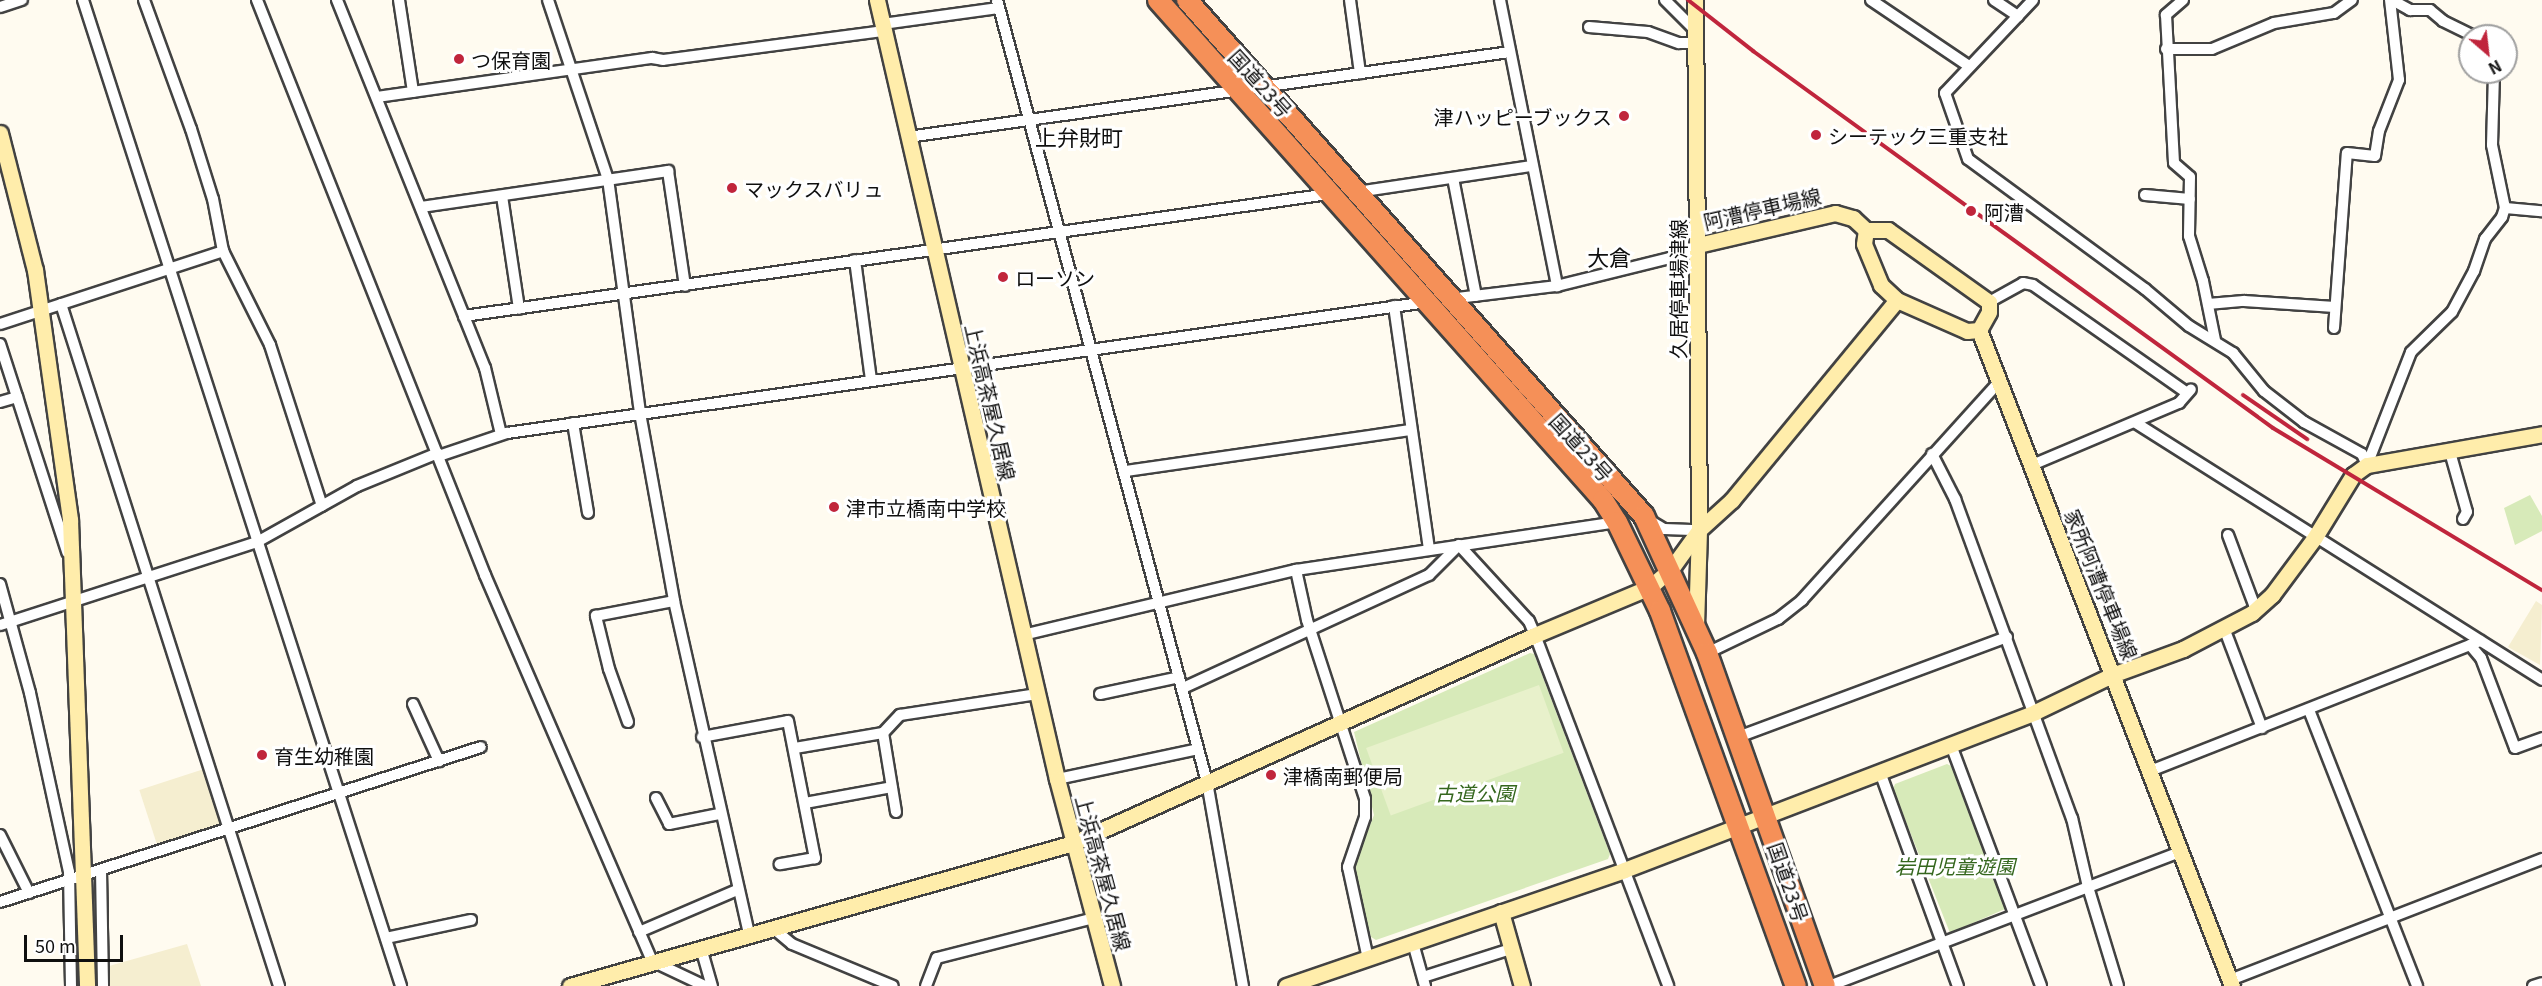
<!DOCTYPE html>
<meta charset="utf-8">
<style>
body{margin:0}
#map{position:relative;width:2542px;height:986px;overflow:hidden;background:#fffbf0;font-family:Georgia,"Noto Sans JP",serif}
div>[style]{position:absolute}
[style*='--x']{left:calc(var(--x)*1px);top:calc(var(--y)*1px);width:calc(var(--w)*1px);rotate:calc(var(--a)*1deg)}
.farmland>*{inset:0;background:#f5eed0;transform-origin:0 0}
.green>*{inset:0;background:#d7eab9}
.pitch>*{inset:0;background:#e8f1cb;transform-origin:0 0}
.roads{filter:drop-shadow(2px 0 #424242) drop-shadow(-2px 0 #424242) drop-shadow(0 2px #424242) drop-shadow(0 -2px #424242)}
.street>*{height:10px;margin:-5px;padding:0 5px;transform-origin:5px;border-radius:5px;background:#fff}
.secondary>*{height:15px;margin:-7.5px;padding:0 7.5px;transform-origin:7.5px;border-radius:7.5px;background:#ffedab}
.highway>*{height:20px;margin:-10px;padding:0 10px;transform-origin:10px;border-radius:10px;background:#f59058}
.rail>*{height:4px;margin:-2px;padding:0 2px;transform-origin:2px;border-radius:2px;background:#c0253c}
.dots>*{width:16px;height:16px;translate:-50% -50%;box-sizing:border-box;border:3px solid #fff;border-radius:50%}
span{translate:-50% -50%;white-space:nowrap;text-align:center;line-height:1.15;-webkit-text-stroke:6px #fff;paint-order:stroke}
.poi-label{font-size:20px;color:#0f0f0f}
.left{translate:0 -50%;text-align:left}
.right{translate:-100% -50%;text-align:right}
.street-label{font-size:20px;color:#0f0f0f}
.park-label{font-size:20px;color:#35671e;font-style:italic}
.quarter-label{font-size:22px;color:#0f0f0f}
.north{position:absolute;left:2458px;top:24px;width:60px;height:60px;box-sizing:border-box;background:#fff;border:2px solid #9f9f9f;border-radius:50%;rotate:152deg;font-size:16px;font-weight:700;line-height:24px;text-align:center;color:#0f0f0f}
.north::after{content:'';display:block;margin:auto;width:21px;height:27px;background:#c0253c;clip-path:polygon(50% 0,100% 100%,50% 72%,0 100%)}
.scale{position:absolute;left:24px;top:935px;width:99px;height:27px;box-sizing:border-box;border:3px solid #0f0f0f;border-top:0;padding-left:8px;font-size:18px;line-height:21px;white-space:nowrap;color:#0f0f0f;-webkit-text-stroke:4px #fff;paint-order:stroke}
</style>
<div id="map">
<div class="farmland">
<div style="clip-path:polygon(2536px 601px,2542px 605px,2540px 665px,2508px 647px)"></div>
<div style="left:204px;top:769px;width:59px;height:68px;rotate:72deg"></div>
<div style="clip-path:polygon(187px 944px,201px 986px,109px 986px,109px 966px)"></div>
</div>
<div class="green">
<div style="clip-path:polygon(2530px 495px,2542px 516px,2542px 531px,2515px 545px,2504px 508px)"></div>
<div style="clip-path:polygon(1530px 653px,1534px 654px,1610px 854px,1608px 859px,1376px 940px,1371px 937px,1355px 878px,1357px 858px,1374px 815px,1354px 732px)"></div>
<div style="clip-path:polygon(1947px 764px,1951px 766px,2005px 909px,1950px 933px,1893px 789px,1895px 784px)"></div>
</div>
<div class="pitch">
<div style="left:1539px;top:685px;width:72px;height:184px;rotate:70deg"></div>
</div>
<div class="roads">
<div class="street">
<div style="--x:83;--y:0;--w:1036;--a:72.12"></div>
<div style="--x:144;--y:0;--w:137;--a:70"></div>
<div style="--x:191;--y:129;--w:73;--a:72.6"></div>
<div style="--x:213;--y:199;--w:53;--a:79.1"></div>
<div style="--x:223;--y:251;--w:105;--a:63.4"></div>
<div style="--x:270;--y:345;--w:169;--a:72.1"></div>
<div style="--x:257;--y:0;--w:619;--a:68.37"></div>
<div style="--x:485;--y:575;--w:421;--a:66.6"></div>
<div style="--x:652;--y:961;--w:59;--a:25.3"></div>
<div style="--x:337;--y:0;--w:397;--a:68.1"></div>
<div style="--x:485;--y:368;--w:68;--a:76.4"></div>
<div style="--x:399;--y:0;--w:93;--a:81.3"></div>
<div style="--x:548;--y:0;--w:189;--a:71.5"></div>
<div style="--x:608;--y:179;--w:236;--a:82.2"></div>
<div style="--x:640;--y:413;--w:191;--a:79.7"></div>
<div style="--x:674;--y:601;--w:342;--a:77.3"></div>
<div style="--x:997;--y:0;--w:810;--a:74.97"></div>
<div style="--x:1207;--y:782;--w:207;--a:80"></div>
<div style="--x:1350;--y:0;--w:74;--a:82.2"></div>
<div style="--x:1500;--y:0;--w:292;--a:78.7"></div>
<div style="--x:1665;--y:0;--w:42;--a:45"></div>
<div style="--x:1871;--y:0;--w:118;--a:34"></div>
<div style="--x:1994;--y:0;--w:29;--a:34"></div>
<div style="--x:2033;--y:0;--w:128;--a:133.4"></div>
<div style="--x:1945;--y:93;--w:70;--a:70.8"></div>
<div style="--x:1968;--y:159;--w:220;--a:36.3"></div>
<div style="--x:2145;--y:289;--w:57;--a:40.1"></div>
<div style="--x:2189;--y:326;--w:52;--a:31.5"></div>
<div style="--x:2233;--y:353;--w:49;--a:50.8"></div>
<div style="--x:2264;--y:391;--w:51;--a:37.8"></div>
<div style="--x:2304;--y:422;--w:66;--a:28.9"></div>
<div style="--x:2362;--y:454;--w:12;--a:66"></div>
<div style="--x:2183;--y:0;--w:23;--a:139"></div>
<div style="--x:2166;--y:15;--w:148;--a:86.9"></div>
<div style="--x:2174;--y:163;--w:21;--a:41"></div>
<div style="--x:2190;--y:177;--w:59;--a:91"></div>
<div style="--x:2189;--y:236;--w:47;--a:72.7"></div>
<div style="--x:2203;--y:281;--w:60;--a:78.5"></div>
<div style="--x:2392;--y:0;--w:21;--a:29"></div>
<div style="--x:2410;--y:10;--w:20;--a:0"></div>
<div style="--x:2430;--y:10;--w:17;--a:40"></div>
<div style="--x:2443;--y:21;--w:34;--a:26"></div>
<div style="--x:0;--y:7;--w:23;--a:-18"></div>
<div style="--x:882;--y:24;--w:118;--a:-7.8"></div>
<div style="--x:1589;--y:27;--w:59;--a:4.8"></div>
<div style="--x:1648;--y:32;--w:33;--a:20"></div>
<div style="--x:1679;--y:43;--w:16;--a:0"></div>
<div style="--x:2166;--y:49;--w:46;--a:0"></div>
<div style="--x:2212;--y:49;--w:67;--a:-22.8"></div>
<div style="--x:2274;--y:23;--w:61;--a:-9.5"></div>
<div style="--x:2334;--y:13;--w:22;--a:-36"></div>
<div style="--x:377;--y:97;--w:278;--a:-8.1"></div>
<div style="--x:652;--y:58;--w:11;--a:10"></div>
<div style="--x:663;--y:60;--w:222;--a:-7.5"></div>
<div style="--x:908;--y:137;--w:608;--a:-8.04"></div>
<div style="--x:1453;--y:178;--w:120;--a:79"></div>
<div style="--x:1357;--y:192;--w:177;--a:-8.5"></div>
<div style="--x:2145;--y:195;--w:45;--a:5.1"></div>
<div style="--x:502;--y:196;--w:114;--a:81.4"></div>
<div style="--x:421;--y:207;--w:250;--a:-8.3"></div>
<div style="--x:668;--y:171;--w:116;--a:81.6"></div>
<div style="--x:2505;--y:208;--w:37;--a:5"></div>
<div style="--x:855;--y:260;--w:121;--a:82.4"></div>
<div style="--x:1449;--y:299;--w:109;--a:-6.9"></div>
<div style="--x:1557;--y:286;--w:145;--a:-13.9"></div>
<div style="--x:1989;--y:302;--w:39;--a:-29"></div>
<div style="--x:2023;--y:283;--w:10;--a:11"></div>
<div style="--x:2033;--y:285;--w:188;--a:35"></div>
<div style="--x:61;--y:304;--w:716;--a:72.27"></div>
<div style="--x:2208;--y:304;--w:36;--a:-5"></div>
<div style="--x:2244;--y:301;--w:91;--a:3.8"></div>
<div style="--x:1394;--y:306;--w:246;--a:81.8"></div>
<div style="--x:464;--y:316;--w:874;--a:-8.03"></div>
<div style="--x:0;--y:324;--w:235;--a:-18.1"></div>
<div style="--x:2334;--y:328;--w:175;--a:-85.8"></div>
<div style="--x:2347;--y:153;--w:28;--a:6"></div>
<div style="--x:2375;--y:156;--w:25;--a:-81"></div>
<div style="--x:2379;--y:131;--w:55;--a:-68.6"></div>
<div style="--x:2399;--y:80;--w:81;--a:-96.4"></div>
<div style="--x:0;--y:344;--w:219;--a:72.1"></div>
<div style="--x:0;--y:402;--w:18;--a:-16"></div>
<div style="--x:573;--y:423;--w:91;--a:80.5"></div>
<div style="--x:2136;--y:423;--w:481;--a:32.3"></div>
<div style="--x:2450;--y:452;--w:62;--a:74.2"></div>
<div style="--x:2467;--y:512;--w:8;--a:120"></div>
<div style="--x:1932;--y:454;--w:51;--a:62.9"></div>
<div style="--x:1955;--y:499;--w:340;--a:69.9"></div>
<div style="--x:2072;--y:818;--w:71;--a:76.9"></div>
<div style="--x:2088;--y:887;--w:103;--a:73.1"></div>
<div style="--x:439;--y:456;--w:72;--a:-18.7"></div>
<div style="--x:507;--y:433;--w:930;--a:-8.1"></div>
<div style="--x:2032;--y:465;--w:160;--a:-22.9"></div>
<div style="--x:2179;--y:403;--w:18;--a:-49"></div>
<div style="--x:2367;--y:465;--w:121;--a:-68.7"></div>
<div style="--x:2411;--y:352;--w:57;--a:-44.3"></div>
<div style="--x:2452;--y:312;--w:47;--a:-61.8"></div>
<div style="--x:2474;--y:271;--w:34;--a:-71"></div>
<div style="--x:2485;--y:239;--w:28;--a:-52"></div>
<div style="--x:2502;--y:217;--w:9;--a:-72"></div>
<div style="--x:2505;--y:208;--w:64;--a:-101.7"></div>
<div style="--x:2492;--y:145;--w:73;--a:-88.4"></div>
<div style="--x:1126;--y:471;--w:287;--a:-8.2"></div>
<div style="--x:1649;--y:520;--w:17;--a:31"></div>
<div style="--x:1664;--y:529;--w:35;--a:2"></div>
<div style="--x:2228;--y:535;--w:80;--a:69.5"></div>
<div style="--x:1459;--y:545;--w:103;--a:47.4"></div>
<div style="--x:1529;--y:621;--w:15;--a:67"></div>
<div style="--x:1535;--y:635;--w:375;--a:69.2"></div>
<div style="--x:1296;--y:570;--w:51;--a:77.6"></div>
<div style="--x:1307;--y:620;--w:188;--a:72"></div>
<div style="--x:1365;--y:799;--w:18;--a:90"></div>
<div style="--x:1365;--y:817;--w:53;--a:108.8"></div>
<div style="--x:1348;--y:867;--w:94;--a:77.7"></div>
<div style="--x:0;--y:584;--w:113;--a:74.6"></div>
<div style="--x:30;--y:693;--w:183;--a:77.7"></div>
<div style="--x:69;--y:872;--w:114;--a:89"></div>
<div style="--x:0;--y:625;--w:270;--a:-17.9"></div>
<div style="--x:257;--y:542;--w:115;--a:-29.2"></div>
<div style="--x:357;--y:486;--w:87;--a:-22.2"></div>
<div style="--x:2224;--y:628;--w:107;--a:69.2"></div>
<div style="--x:1023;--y:635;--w:281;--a:-13.4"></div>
<div style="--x:1296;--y:570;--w:325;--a:-8.5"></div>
<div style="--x:2470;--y:645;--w:17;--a:50"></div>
<div style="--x:2481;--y:658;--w:96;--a:69.3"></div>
<div style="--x:2515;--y:748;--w:29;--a:-20"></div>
<div style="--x:1707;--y:653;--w:79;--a:-25.6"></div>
<div style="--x:1778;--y:619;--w:31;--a:-38"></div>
<div style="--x:1802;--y:600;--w:295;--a:-47.9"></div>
<div style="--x:1183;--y:688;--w:271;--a:-24.7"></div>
<div style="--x:1429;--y:575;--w:42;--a:-45"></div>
<div style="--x:1100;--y:694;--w:81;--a:-12.1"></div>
<div style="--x:413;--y:704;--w:63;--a:65.5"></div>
<div style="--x:2309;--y:710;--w:296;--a:68.6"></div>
<div style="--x:628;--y:722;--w:56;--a:-109.7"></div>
<div style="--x:609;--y:669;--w:55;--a:-103.8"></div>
<div style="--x:596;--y:616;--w:79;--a:-10.9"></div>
<div style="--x:702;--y:737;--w:87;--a:-10.5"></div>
<div style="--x:788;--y:721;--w:140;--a:78.9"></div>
<div style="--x:815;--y:858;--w:36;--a:170"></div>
<div style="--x:1738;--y:737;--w:287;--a:-20.4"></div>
<div style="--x:1951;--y:745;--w:257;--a:69.5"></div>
<div style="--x:795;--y:748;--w:89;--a:-9.7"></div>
<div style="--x:2150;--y:771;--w:355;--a:-21.5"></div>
<div style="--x:1880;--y:772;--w:228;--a:70"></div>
<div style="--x:1057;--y:779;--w:144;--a:-12"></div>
<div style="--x:656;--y:798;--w:29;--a:63"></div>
<div style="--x:669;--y:824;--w:51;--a:-11.3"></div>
<div style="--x:805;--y:803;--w:88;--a:-10.4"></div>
<div style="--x:896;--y:812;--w:80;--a:-99.3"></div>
<div style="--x:883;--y:733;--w:25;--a:-47"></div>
<div style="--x:900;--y:715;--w:139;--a:-8.7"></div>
<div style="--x:0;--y:835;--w:65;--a:63.4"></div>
<div style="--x:101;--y:870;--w:116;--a:89"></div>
<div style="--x:0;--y:902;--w:505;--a:-17.86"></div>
<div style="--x:774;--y:929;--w:23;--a:40"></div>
<div style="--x:792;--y:944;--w:109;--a:22.6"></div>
<div style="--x:639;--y:932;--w:107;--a:-23.2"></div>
<div style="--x:386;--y:938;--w:87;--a:-12"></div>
<div style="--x:1413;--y:943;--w:45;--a:74.4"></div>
<div style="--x:701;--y:948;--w:40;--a:74"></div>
<div style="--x:1423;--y:977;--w:92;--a:-17.7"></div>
<div style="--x:2230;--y:980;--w:335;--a:-21.2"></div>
<div style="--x:926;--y:986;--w:30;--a:-69"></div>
<div style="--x:937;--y:958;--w:162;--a:-14.3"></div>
<div style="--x:1829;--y:986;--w:376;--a:-20.9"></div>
<div style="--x:2533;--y:986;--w:9;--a:-18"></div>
</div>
<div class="secondary">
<div style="--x:877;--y:0;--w:800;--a:76.99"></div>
<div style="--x:1057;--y:779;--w:214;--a:75.1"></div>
<div style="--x:0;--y:133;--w:141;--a:75.7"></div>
<div style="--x:35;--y:270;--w:252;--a:82"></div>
<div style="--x:70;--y:520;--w:466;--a:87.9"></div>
<div style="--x:1866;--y:230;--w:22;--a:0"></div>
<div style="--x:1888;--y:230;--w:124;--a:35.5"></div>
<div style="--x:1989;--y:302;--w:10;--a:90"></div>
<div style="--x:1989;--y:312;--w:21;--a:119"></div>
<div style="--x:1979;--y:330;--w:12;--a:175"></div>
<div style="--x:1967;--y:331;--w:77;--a:-156.1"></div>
<div style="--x:1897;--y:300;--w:22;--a:-137"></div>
<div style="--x:1881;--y:285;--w:44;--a:-112.5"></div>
<div style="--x:1864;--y:244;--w:14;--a:-82"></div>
<div style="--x:1698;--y:245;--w:141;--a:-13.1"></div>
<div style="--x:1835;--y:213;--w:19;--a:16"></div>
<div style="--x:1853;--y:218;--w:18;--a:43"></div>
<div style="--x:1979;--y:330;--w:703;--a:68.91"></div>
<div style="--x:1696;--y:626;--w:96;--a:-88.2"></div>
<div style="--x:1699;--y:530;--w:45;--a:-42.3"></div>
<div style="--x:1732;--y:500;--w:259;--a:-50.5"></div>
<div style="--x:1501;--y:912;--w:77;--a:74.2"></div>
<div style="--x:570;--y:986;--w:523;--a:-15.87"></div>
<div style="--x:1073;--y:843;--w:507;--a:-24.24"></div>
<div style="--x:1535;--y:635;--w:125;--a:-22.7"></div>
<div style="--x:1650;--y:587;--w:28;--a:-41"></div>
<div style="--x:1671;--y:569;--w:48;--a:-54.3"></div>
<div style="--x:1699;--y:530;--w:530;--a:-90.43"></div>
<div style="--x:1286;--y:986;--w:357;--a:-18.9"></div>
<div style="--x:1624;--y:870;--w:440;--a:-21"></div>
<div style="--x:2035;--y:712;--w:85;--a:-25.7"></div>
<div style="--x:2112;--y:675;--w:76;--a:-20.1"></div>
<div style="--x:2183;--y:649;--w:78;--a:-27.6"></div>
<div style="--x:2252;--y:613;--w:27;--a:-42"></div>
<div style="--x:2272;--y:595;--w:72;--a:-53.4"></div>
<div style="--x:2315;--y:537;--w:73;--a:-58.5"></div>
<div style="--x:2353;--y:475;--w:17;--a:-36"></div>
<div style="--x:2367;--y:465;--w:178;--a:-10"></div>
</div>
<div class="highway">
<div style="--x:1158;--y:0;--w:669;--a:48.33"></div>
<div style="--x:1603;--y:500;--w:26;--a:58"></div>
<div style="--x:1617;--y:522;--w:99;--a:64.2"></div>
<div style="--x:1660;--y:611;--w:399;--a:70.1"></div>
<div style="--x:1187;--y:0;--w:689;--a:48.47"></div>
<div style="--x:1644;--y:516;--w:151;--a:65.3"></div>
<div style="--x:1707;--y:653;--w:353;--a:70.5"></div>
</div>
</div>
<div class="rail">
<div style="--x:1688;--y:0;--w:83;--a:38.1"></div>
<div style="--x:1753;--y:51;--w:642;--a:35.94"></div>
<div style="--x:2273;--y:428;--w:314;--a:31.1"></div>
<div style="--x:2243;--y:395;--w:78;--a:34.5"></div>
</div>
<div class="dots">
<div style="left:459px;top:59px;background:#c0253c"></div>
<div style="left:1624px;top:116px;background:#c0253c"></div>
<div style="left:1816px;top:135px;background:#c0253c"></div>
<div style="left:732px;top:188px;background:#c0253c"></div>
<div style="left:1971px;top:211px;background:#c0253c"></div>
<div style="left:1003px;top:277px;background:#c0253c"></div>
<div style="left:834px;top:507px;background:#c0253c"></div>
<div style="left:262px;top:755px;background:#c0253c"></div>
<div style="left:1271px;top:775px;background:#c0253c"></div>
</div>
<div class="poi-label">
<span class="left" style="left:471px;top:59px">つ保育園</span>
<span class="right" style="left:1612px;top:116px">津ハッピーブックス</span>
<span class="left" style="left:1828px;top:135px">シーテック三重支社</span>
<span class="left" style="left:744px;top:188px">マックスバリュ</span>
<span class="left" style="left:1984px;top:211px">阿漕</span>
<span class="left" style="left:1015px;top:277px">ローソン</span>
<span class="left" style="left:846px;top:507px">津市立橋南中学校</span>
<span class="left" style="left:274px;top:755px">育生幼稚園</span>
<span class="left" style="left:1283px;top:775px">津橋南郵便局</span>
</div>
<div class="street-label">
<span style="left:1261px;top:83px;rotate:48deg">国道23号</span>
<span style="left:1762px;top:208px;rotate:-13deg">阿漕停車場線</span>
<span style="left:1677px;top:289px;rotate:-90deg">久居停車場津線</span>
<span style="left:991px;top:402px;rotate:77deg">上浜高茶屋久居線</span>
<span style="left:1582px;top:447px;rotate:48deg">国道23号</span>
<span style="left:2102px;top:584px;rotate:68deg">家所阿漕停車場線</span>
<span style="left:1104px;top:873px;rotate:75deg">上浜高茶屋久居線</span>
<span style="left:1789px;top:882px;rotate:71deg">国道23号</span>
</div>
<div class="park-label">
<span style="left:1475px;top:792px">古道公園</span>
<span style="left:1955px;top:865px">岩田児童遊園</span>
</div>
<div class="quarter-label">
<span style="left:1079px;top:137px">上弁財町</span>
<span style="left:1609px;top:257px">大倉</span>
</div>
<div class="north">N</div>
<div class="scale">50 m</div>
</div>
